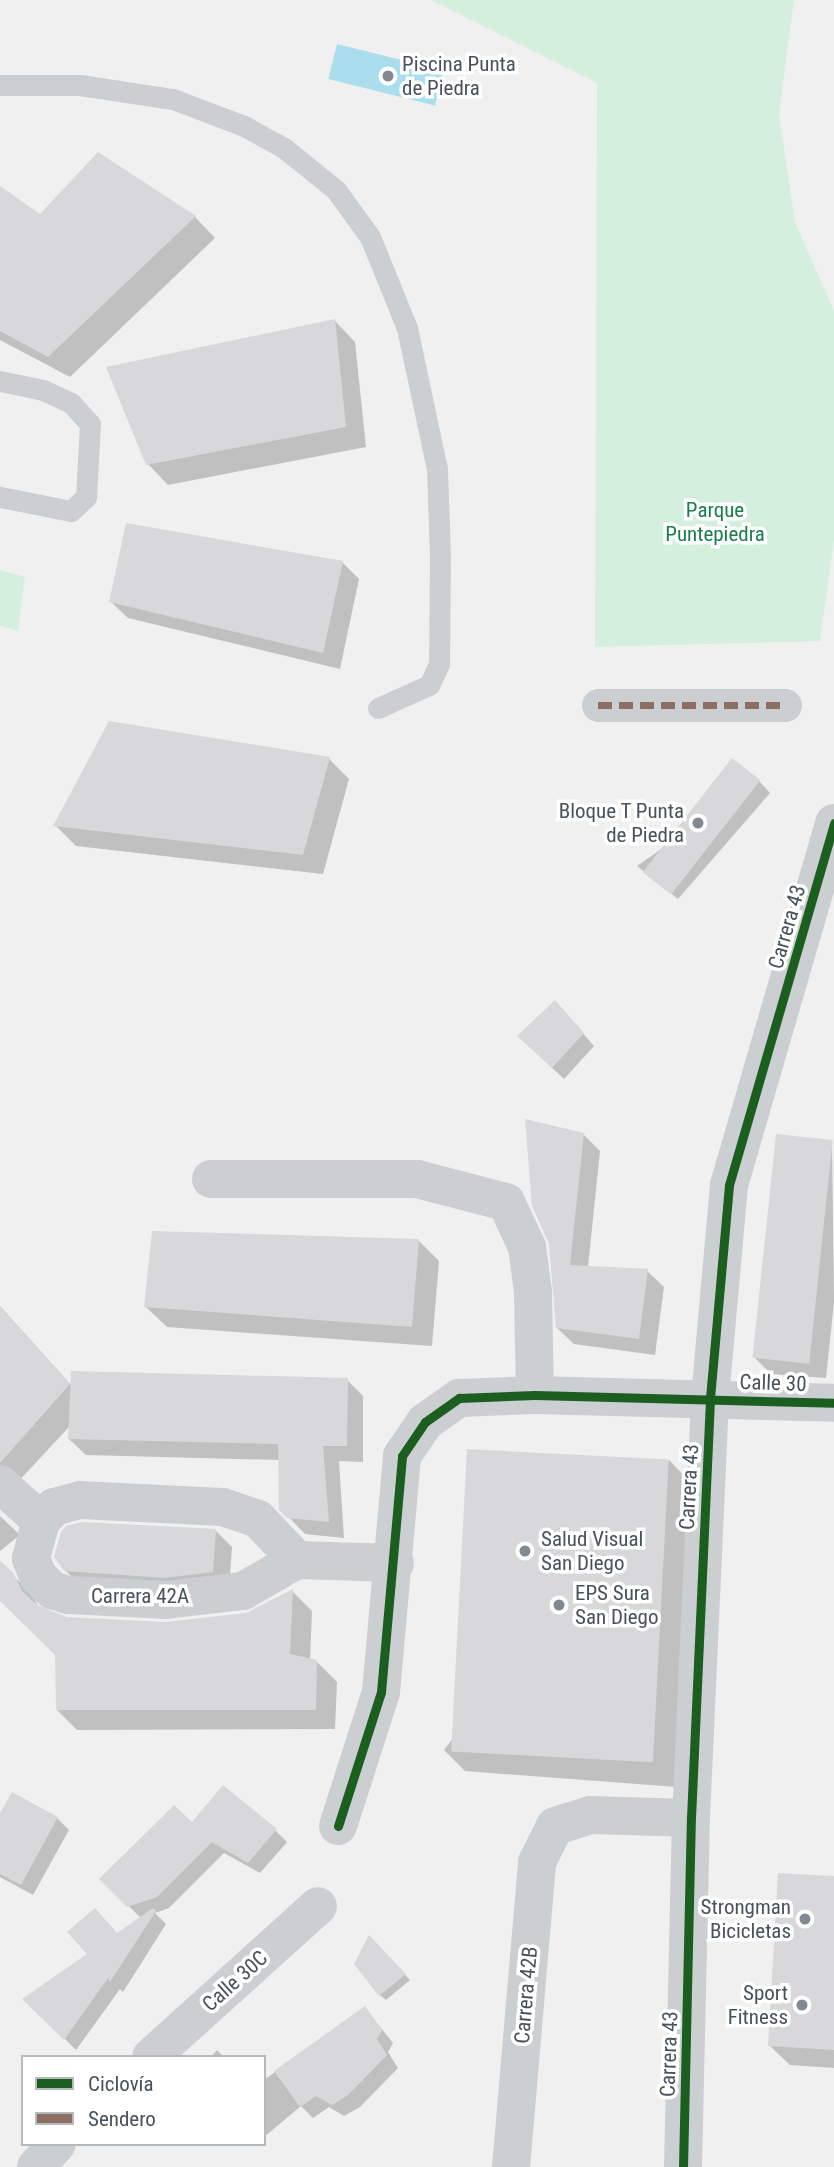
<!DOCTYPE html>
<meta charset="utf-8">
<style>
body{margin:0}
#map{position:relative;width:834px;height:2167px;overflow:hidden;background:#f1f0f0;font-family:"Roboto Condensed",sans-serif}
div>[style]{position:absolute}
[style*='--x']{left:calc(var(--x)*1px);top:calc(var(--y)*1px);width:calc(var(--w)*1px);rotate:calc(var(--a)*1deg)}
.green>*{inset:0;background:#d5efdf}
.water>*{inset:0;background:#aadeed;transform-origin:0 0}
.shadow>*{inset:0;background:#0003}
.building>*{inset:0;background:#d8d8da;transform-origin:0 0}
.service>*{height:21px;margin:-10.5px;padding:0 10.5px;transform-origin:10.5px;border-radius:10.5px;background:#cccfd1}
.pedestrian>*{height:33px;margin:-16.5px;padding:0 16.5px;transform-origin:16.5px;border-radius:16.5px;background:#cccfd1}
.minor>*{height:38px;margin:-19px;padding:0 19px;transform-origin:19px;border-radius:19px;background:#cccfd1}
.tertiary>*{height:38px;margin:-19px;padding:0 19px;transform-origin:19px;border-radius:19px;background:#cccfd1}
.quiet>*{height:7px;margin-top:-3.5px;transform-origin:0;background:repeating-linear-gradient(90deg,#8d6e63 0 14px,transparent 0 21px)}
.cycleway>*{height:9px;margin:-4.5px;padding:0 4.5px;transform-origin:4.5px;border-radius:4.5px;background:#1b5e20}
.dots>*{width:19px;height:19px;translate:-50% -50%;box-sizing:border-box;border:4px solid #fff;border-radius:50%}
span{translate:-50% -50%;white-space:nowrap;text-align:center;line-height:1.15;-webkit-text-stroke:7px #fff;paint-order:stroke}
.poi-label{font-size:21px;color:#47525d}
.left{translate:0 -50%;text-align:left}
.right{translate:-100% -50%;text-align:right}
.park-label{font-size:21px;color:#187e4c}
.street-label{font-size:21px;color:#47525d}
.legend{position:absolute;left:21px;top:2055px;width:245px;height:91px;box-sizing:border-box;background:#fff;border:2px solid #b5babe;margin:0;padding:9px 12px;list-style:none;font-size:21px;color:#47525d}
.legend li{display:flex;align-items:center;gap:14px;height:35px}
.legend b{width:35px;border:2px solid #b5babe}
</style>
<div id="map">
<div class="green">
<div style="clip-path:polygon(431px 0,794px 0,779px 114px,795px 222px,834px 311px,834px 540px,820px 641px,595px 647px,597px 83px)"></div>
<div style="clip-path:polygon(0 570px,25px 577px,18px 631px,0 626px)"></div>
</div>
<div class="water">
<div style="left:337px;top:44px;width:110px;height:36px;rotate:14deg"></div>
</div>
<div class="shadow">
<div style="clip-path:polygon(99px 155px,195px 217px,215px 238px,70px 377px,0 340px,0 188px,40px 216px)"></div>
<div style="clip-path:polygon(335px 321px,355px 342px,366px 447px,168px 485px,148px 464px)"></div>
<div style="clip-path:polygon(342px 562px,359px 579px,340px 669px,128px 618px,111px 602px)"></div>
<div style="clip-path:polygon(329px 759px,349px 779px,323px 874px,76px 846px,55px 825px)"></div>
<div style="clip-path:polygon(759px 781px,770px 793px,678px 899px,637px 866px)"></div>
<div style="clip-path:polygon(566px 1014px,594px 1046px,564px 1079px,531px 1048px)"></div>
<div style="clip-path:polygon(583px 1134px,600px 1151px,588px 1267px,647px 1271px,664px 1287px,655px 1355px,574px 1344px,557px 1328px,550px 1243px)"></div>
<div style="clip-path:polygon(832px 1142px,834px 1302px,826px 1378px,771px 1374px,754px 1357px)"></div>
<div style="clip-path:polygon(419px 1241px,439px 1261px,432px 1346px,167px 1327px,146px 1307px)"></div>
<div style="clip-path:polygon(0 1306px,72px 1386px,347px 1380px,363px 1396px,363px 1462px,339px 1461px,344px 1538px,305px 1534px,281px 1509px,280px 1460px,86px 1455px,69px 1439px,70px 1426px,0 1501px)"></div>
<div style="clip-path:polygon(669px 1460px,689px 1481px,677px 1787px,465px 1771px,444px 1750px)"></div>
<div style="clip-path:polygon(0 1516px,20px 1535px,0 1551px)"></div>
<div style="clip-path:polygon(215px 1530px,232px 1547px,229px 1589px,82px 1587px,65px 1570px)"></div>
<div style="clip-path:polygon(0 1563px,32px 1594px,39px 1608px,66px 1619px,165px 1624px,246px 1614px,292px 1591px,312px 1611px,310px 1660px,317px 1662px,337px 1682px,335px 1729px,77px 1730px,57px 1710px,56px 1655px,0 1598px)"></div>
<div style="clip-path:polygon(0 1816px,57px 1818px,69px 1830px,33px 1895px,0 1877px)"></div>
<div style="clip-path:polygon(192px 1825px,275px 1830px,287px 1842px,260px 1873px,224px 1853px,169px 1908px,155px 1913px,166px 1924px,123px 1992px,120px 1989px,76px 2050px,25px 1999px,141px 1918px,101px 1879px)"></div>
<div style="clip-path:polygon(834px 1877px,834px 2068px,790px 2065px,770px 2046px)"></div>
<div style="clip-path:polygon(370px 1938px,410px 1980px,386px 2000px,380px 1995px)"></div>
<div style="clip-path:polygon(365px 2008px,393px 2043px,388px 2052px,398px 2068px,360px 2107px,344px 2116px,329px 2107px,313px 2118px,301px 2106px,264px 2137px,264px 2080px)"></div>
<div style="clip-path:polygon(217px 2050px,224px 2057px,211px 2057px)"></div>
</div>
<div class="building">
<div style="clip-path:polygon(98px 152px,196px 216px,48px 357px,0 331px,0 186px,40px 214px)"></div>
<div style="clip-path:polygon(335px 319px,346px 427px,146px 465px,106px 367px)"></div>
<div style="clip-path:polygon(126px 523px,343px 561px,323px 653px,109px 602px)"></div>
<div style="clip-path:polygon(109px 721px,330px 757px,303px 855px,53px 826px)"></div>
<div style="left:732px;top:758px;width:36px;height:145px;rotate:38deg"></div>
<div style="clip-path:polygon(555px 1000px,584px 1033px,552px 1068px,517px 1036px)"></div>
<div style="clip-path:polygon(525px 1119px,584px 1133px,570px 1265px,648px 1269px,639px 1339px,556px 1328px,549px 1244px,532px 1206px)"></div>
<div style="left:776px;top:1134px;width:57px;height:225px;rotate:6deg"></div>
<div style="clip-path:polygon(152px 1231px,419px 1239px,412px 1327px,144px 1307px)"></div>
<div style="clip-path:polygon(0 1306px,70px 1384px,0 1463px)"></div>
<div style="clip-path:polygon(71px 1371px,348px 1378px,347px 1446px,323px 1446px,329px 1522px,287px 1518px,279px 1510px,278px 1444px,68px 1439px)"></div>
<div style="left:467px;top:1449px;width:202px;height:303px;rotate:3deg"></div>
<div style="clip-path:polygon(82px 1522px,216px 1529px,213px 1572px,165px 1578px,64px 1571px,54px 1557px,61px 1532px,66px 1526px)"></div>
<div style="clip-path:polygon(0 1561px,13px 1572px,22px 1591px,37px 1605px,67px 1617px,165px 1622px,246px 1613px,293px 1589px,290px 1654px,317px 1660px,316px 1710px,56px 1710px,55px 1655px,0 1601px)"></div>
<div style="clip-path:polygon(223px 1785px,277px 1829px,248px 1863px,212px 1842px,157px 1897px,127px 1907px,99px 1879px,174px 1805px,192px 1822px)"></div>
<div style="clip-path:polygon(12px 1792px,58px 1817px,21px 1885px,0 1874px,0 1813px)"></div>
<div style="clip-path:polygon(778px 1873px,834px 1876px,834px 2050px,768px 2046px)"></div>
<div style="clip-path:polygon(95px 1908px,117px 1933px,153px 1908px,156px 1911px,110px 1982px,108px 1978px,64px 2040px,22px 1999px,87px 1954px,67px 1932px)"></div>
<div style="clip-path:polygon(369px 1935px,406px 1974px,379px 1996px,354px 1964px)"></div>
<div style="clip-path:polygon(365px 2006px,382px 2030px,377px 2039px,387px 2055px,348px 2095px,332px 2105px,316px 2096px,300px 2107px,274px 2071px)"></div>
</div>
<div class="service">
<div style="--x:0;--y:85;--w:80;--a:0"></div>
<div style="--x:80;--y:85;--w:94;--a:8.6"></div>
<div style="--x:173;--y:99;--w:76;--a:20.8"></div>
<div style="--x:244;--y:126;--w:46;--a:28.8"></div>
<div style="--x:284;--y:148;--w:67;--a:38.9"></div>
<div style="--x:336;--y:190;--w:58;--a:54.1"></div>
<div style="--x:370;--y:237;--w:98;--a:67.9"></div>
<div style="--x:407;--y:328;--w:144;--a:78"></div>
<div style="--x:437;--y:469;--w:87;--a:88"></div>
<div style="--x:440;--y:556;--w:108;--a:90.5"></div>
<div style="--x:439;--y:664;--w:23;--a:115"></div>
<div style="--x:429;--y:685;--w:56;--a:155.7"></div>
<div style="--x:0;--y:381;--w:44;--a:11.8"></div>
<div style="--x:43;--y:390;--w:31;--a:25"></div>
<div style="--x:71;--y:403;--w:28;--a:48"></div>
<div style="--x:90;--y:424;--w:73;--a:93.1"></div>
<div style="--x:86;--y:497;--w:21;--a:137"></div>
<div style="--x:71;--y:511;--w:72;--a:-168.8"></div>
</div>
<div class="pedestrian">
<div style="--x:598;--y:705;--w:187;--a:0"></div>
</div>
<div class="minor">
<div style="--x:211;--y:1179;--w:206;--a:0"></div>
<div style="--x:417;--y:1179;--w:92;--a:14.5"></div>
<div style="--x:506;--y:1202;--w:50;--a:65"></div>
<div style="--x:527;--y:1247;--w:45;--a:82.4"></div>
<div style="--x:533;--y:1292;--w:103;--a:88.9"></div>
<div style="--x:0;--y:1484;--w:55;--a:42.1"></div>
<div style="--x:41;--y:1521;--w:39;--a:105"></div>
<div style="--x:31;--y:1559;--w:18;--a:68"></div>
<div style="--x:38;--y:1576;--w:20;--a:45"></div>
<div style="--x:52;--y:1590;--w:17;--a:17"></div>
<div style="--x:68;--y:1595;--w:98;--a:2.9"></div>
<div style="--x:166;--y:1600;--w:78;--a:-6.7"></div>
<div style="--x:243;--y:1591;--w:62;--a:-29.9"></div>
<div style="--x:297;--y:1560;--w:98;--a:1.8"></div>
<div style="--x:41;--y:1521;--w:19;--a:-47"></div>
<div style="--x:54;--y:1507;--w:27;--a:-15"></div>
<div style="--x:80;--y:1500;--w:143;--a:2.8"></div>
<div style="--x:223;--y:1507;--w:37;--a:19"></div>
<div style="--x:258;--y:1519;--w:57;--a:46.4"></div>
<div style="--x:338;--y:1826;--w:141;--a:-72.2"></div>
<div style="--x:381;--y:1692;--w:237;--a:-84.9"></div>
<div style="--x:402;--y:1456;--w:41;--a:-55.9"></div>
<div style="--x:425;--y:1422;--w:42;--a:-35.2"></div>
<div style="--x:459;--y:1398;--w:76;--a:-2.3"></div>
<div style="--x:535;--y:1395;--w:299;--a:1.5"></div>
<div style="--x:151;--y:2057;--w:225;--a:-42.1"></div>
<div style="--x:36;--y:2167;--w:31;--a:-48"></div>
<div style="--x:511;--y:2167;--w:306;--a:-85.1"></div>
<div style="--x:537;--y:1862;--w:40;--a:-63.4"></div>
<div style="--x:555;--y:1826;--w:37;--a:-17"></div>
<div style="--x:590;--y:1815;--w:101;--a:1.7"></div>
</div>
<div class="tertiary">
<div style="--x:683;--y:2167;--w:349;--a:-88.7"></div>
<div style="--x:691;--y:1818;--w:420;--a:-87.4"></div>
<div style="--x:710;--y:1398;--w:214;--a:-84.9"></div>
<div style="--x:729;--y:1185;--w:377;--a:-73.8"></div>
</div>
<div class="quiet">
<div style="--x:598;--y:705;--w:187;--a:0"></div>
</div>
<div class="cycleway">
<div style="--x:338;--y:1826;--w:141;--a:-72.2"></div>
<div style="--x:381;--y:1692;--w:237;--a:-84.9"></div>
<div style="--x:402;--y:1456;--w:41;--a:-55.9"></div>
<div style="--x:425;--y:1422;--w:42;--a:-35.2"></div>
<div style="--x:459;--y:1398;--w:76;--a:-2.3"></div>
<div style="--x:535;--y:1395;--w:299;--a:1.5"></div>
<div style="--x:683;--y:2167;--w:349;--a:-88.7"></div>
<div style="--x:691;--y:1818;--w:420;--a:-87.4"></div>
<div style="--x:710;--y:1398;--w:214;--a:-84.9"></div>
<div style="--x:729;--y:1185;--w:377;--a:-73.8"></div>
</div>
<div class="dots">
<div style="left:388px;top:76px;background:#828990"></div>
<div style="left:698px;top:823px;background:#828990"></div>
<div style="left:525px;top:1551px;background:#828990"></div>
<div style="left:559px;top:1605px;background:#828990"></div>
<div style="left:805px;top:1919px;background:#828990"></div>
<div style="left:802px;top:2005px;background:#828990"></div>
</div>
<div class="poi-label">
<span class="left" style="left:402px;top:76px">Piscina Punta<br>de Piedra</span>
<span class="right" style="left:684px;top:823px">Bloque T Punta<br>de Piedra</span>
<span class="left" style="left:541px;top:1551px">Salud Visual<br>San Diego</span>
<span class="left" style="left:575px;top:1605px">EPS Sura<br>San Diego</span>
<span class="right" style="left:791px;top:1919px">Strongman<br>Bicicletas</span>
<span class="right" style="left:788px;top:2005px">Sport<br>Fitness</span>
</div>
<div class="park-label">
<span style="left:715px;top:522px">Parque<br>Puntepiedra</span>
</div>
<div class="street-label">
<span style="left:787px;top:927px;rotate:-74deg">Carrera 43</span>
<span style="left:773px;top:1383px;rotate:2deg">Calle 30</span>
<span style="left:689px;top:1487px;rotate:-87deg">Carrera 43</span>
<span style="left:140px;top:1596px">Carrera 42A</span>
<span style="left:235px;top:1981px;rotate:-42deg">Calle 30C</span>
<span style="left:526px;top:1995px;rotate:-85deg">Carrera 42B</span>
<span style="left:669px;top:2054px;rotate:-88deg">Carrera 43</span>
</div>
<ul class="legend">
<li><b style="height:9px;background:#1b5e20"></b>Ciclovía</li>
<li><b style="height:9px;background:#8d6e63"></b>Sendero</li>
</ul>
</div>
